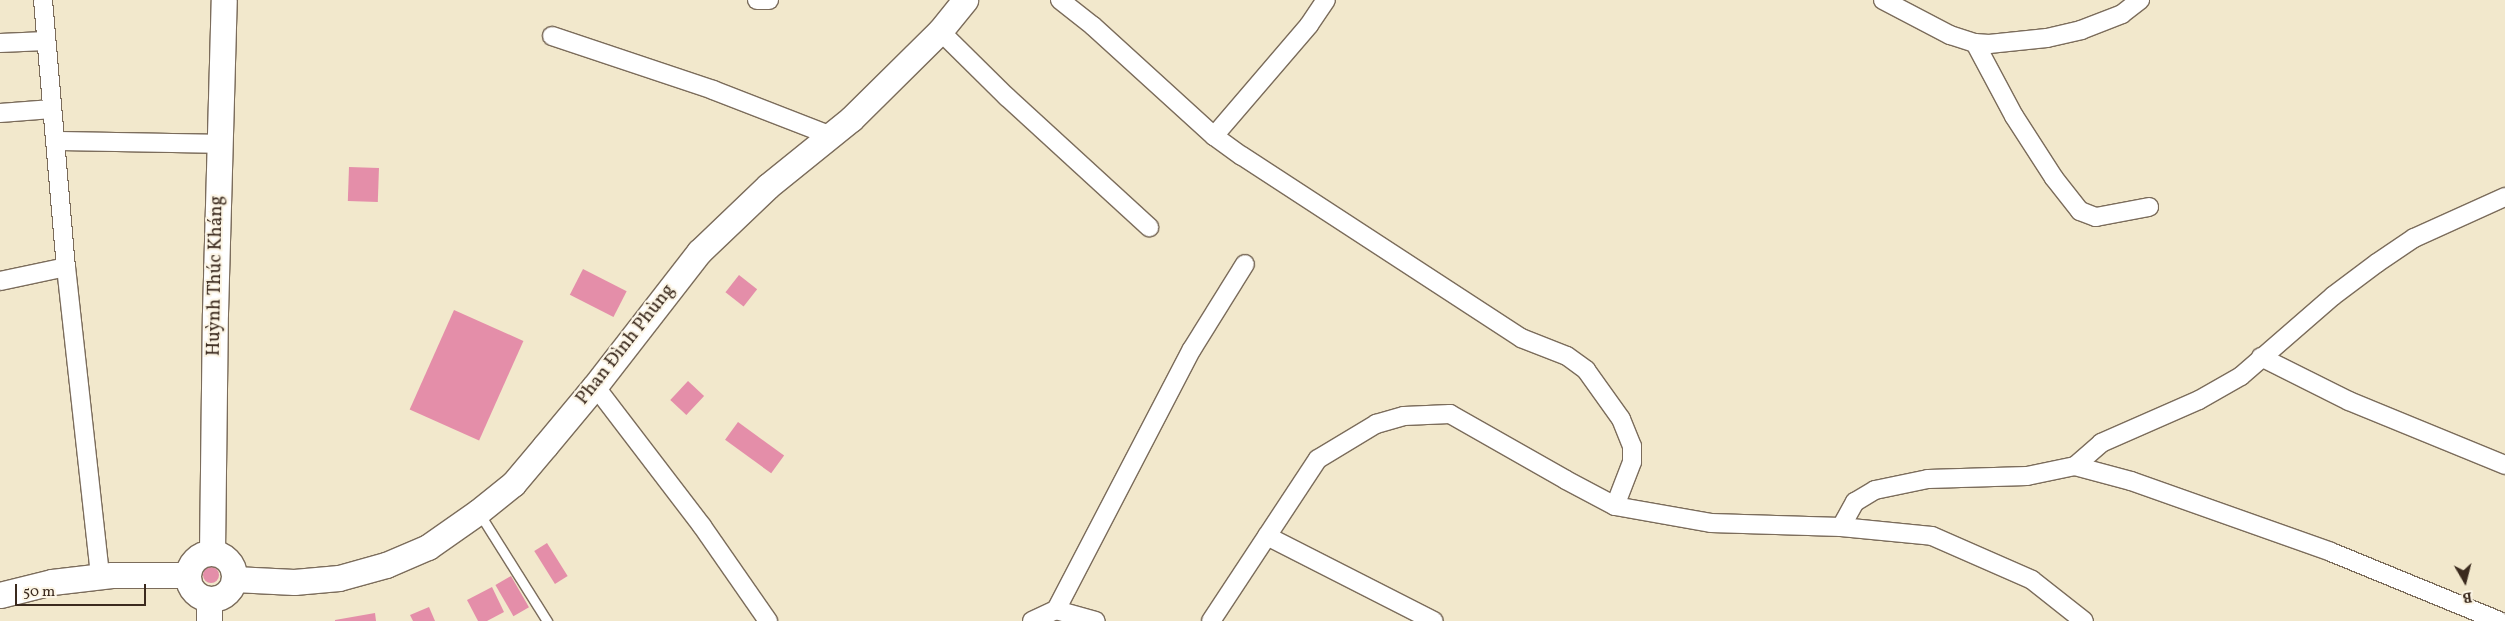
<!DOCTYPE html>
<meta charset="utf-8">
<style>
body{margin:0}
#map{position:relative;width:2505px;height:621px;overflow:hidden;background:#f2e8cc;font-family:Vollkorn,serif}
div>[style]{position:absolute}
[style*='--x']{left:calc(var(--x)*1px);top:calc(var(--y)*1px);width:calc(var(--w)*1px);rotate:calc(var(--a)*1deg)}
.building>*{inset:0;background:#e48ea9;transform-origin:0 0}
.round{border-radius:50%}
.roads{filter:drop-shadow(1px 0 #7b6c5b) drop-shadow(-1px 0 #7b6c5b) drop-shadow(0 1px #7b6c5b) drop-shadow(0 -1px #7b6c5b)}
.lane>*{height:9px;margin:-4.5px;padding:0 4.5px;transform-origin:4.5px;border-radius:4.5px;background:#fff}
.street>*{height:18px;margin:-9px;padding:0 9px;transform-origin:9px;border-radius:9px;background:#fff}
.secondary>*{height:25px;margin:-12.5px;padding:0 12.5px;transform-origin:12.5px;border-radius:12.5px;background:#fff}
.secondary>.ring{margin:-12.5px;padding:0;box-sizing:content-box;background:none;border:25px solid #fff;border-radius:50%}
span{translate:-50% -50%;white-space:nowrap;text-align:center;line-height:1.15;-webkit-text-stroke:4px #fcf5e5;paint-order:stroke}
.street-label{font-size:19px;color:#3b2a1e}
.north{position:absolute;left:2440px;top:556px;width:50px;height:50px;-webkit-text-stroke:4px #fcf5e5;paint-order:stroke;rotate:172deg;font-size:14px;font-weight:700;line-height:20px;text-align:center;color:#3b2a1e}
.north::after{content:'';display:block;margin:auto;width:18px;height:22px;background:#3b2a1e;clip-path:polygon(50% 0,100% 100%,50% 72%,0 100%)}
.scale{position:absolute;left:15px;top:584px;width:131px;height:22px;box-sizing:border-box;border:2px solid #3b2a1e;border-top:0;padding-left:6px;font-size:15px;line-height:18px;white-space:nowrap;color:#3b2a1e;-webkit-text-stroke:4px #fcf5e5;paint-order:stroke}
</style>
<div id="map">
<div class="building">
<div style="left:349px;top:167px;width:30px;height:34px;rotate:2deg"></div>
<div style="left:583px;top:269px;width:49px;height:29px;rotate:27deg"></div>
<div style="left:739px;top:275px;width:23px;height:22px;rotate:38deg"></div>
<div style="left:454px;top:310px;width:76px;height:109px;rotate:24deg"></div>
<div style="left:688px;top:381px;width:22px;height:26px;rotate:43deg"></div>
<div style="left:738px;top:422px;width:57px;height:22px;rotate:36deg"></div>
<div style="left:547px;top:543px;width:39px;height:15px;rotate:58deg"></div>
<div class="round" style="left:203px;top:567px;width:16px;height:16px"></div>
<div style="left:511px;top:576px;width:36px;height:18px;rotate:60deg"></div>
<div style="clip-path:polygon(492px 587px,504px 612px,487px 621px,478px 621px,467px 600px)"></div>
<div style="clip-path:polygon(429px 607px,435px 621px,413px 621px,410px 615px)"></div>
<div style="clip-path:polygon(375px 613px,376px 621px,335px 621px,335px 620px)"></div>
</div>
<div class="roads">
<div class="lane">
<div style="--x:479;--y:513;--w:128;--a:57.8"></div>
</div>
<div class="street">
<div style="--x:43;--y:0;--w:268;--a:85.1"></div>
<div style="--x:66;--y:267;--w:311;--a:83.7"></div>
<div style="--x:757;--y:0;--w:12;--a:0"></div>
<div style="--x:1060;--y:0;--w:42;--a:38.2"></div>
<div style="--x:1093;--y:26;--w:164;--a:42.3"></div>
<div style="--x:1214;--y:136;--w:34;--a:36"></div>
<div style="--x:1242;--y:156;--w:333;--a:33.1"></div>
<div style="--x:1521;--y:338;--w:49;--a:21.4"></div>
<div style="--x:1567;--y:356;--w:24;--a:36"></div>
<div style="--x:1586;--y:370;--w:60;--a:54.5"></div>
<div style="--x:1621;--y:419;--w:29;--a:68"></div>
<div style="--x:1632;--y:446;--w:16;--a:90"></div>
<div style="--x:1632;--y:462;--w:47;--a:111.1"></div>
<div style="--x:1883;--y:0;--w:76;--a:27.6"></div>
<div style="--x:1950;--y:35;--w:26;--a:18"></div>
<div style="--x:1975;--y:43;--w:14;--a:4"></div>
<div style="--x:1989;--y:44;--w:58;--a:-5.9"></div>
<div style="--x:2047;--y:38;--w:35;--a:-13"></div>
<div style="--x:2081;--y:30;--w:44;--a:-21.3"></div>
<div style="--x:2122;--y:14;--w:23;--a:-38"></div>
<div style="--x:940;--y:31;--w:94;--a:44.6"></div>
<div style="--x:1007;--y:97;--w:193;--a:42.5"></div>
<div style="--x:552;--y:36;--w:170;--a:18.5"></div>
<div style="--x:713;--y:90;--w:124;--a:21.2"></div>
<div style="--x:0;--y:43;--w:46;--a:-2.5"></div>
<div style="--x:1975;--y:43;--w:83;--a:61.9"></div>
<div style="--x:2014;--y:116;--w:74;--a:57.2"></div>
<div style="--x:2054;--y:178;--w:42;--a:51.8"></div>
<div style="--x:2080;--y:211;--w:17;--a:21"></div>
<div style="--x:2096;--y:217;--w:54;--a:-10.7"></div>
<div style="--x:0;--y:113;--w:52;--a:-4.4"></div>
<div style="--x:1214;--y:136;--w:146;--a:-49.4"></div>
<div style="--x:1309;--y:25;--w:30;--a:-56"></div>
<div style="--x:55;--y:141;--w:164;--a:1"></div>
<div style="--x:0;--y:281;--w:67;--a:-12"></div>
<div style="--x:2261;--y:357;--w:98;--a:26.6"></div>
<div style="--x:2349;--y:401;--w:169;--a:22.3"></div>
<div style="--x:595;--y:386;--w:176;--a:52.6"></div>
<div style="--x:702;--y:526;--w:116;--a:55.2"></div>
<div style="--x:2075;--y:466;--w:58;--a:15"></div>
<div style="--x:2131;--y:481;--w:212;--a:19.5"></div>
<div style="--x:2331;--y:552;--w:182;--a:22.3"></div>
<div style="--x:1841;--y:527;--w:29;--a:-61"></div>
<div style="--x:1855;--y:502;--w:23;--a:-31"></div>
<div style="--x:1875;--y:490;--w:54;--a:-11.7"></div>
<div style="--x:1928;--y:479;--w:99;--a:-1.7"></div>
<div style="--x:2027;--y:476;--w:49;--a:-11.8"></div>
<div style="--x:2075;--y:466;--w:35;--a:-41"></div>
<div style="--x:2101;--y:443;--w:107;--a:-23.7"></div>
<div style="--x:2199;--y:400;--w:48;--a:-29.7"></div>
<div style="--x:2241;--y:376;--w:122;--a:-41"></div>
<div style="--x:2333;--y:296;--w:55;--a:-36.9"></div>
<div style="--x:2377;--y:263;--w:45;--a:-34"></div>
<div style="--x:2414;--y:238;--w:100;--a:-24.3"></div>
<div style="--x:1267;--y:536;--w:187;--a:27"></div>
<div style="--x:1056;--y:610;--w:294;--a:-62.5"></div>
<div style="--x:1192;--y:349;--w:100;--a:-58.1"></div>
<div style="--x:1032;--y:621;--w:26;--a:-25"></div>
<div style="--x:1056;--y:610;--w:41;--a:15.4"></div>
<div style="--x:1211;--y:621;--w:194;--a:-56.6"></div>
<div style="--x:1318;--y:459;--w:68;--a:-31.1"></div>
<div style="--x:1376;--y:424;--w:29;--a:-16"></div>
<div style="--x:1404;--y:416;--w:46;--a:-2.5"></div>
<div style="--x:1450;--y:414;--w:133;--a:29.6"></div>
<div style="--x:1566;--y:480;--w:55;--a:28"></div>
<div style="--x:1615;--y:506;--w:97;--a:10"></div>
<div style="--x:1711;--y:523;--w:130;--a:1.8"></div>
<div style="--x:1841;--y:527;--w:91;--a:5.6"></div>
<div style="--x:1932;--y:536;--w:109;--a:23.7"></div>
<div style="--x:2032;--y:580;--w:66;--a:38.3"></div>
</div>
<div class="secondary">
<div style="--x:212;--y:552;--w:239;--a:-89.3"></div>
<div style="--x:215;--y:313;--w:313;--a:-88.4"></div>
<div class="ring" style="left:188px;top:553px;width:21px;height:21px"></div>
<div style="--x:234;--y:579;--w:60;--a:2.9"></div>
<div style="--x:294;--y:582;--w:45;--a:-5.1"></div>
<div style="--x:339;--y:578;--w:49;--a:-15.5"></div>
<div style="--x:386;--y:565;--w:46;--a:-23.2"></div>
<div style="--x:428;--y:547;--w:61;--a:-35"></div>
<div style="--x:478;--y:512;--w:45;--a:-38.7"></div>
<div style="--x:513;--y:484;--w:50;--a:-49.9"></div>
<div style="--x:545;--y:446;--w:78;--a:-50.2"></div>
<div style="--x:595;--y:386;--w:170;--a:-52.2"></div>
<div style="--x:699;--y:252;--w:95;--a:-43.7"></div>
<div style="--x:768;--y:186;--w:107;--a:-38.9"></div>
<div style="--x:851;--y:119;--w:125;--a:-44.7"></div>
<div style="--x:940;--y:31;--w:40;--a:-51"></div>
<div style="--x:0;--y:595;--w:54;--a:-14"></div>
<div style="--x:52;--y:582;--w:60;--a:-6.7"></div>
<div style="--x:112;--y:575;--w:76;--a:0"></div>
<div style="--x:209;--y:621;--w:22;--a:-90"></div>
</div>
</div>
<div class="street-label">
<span style="left:216px;top:276px;rotate:-89deg">Huỳnh Thúc Kháng</span>
<span style="left:626px;top:345px;rotate:-52deg">Phan Đình Phùng</span>
</div>
<div class="north">B</div>
<div class="scale">50 m</div>
</div>
